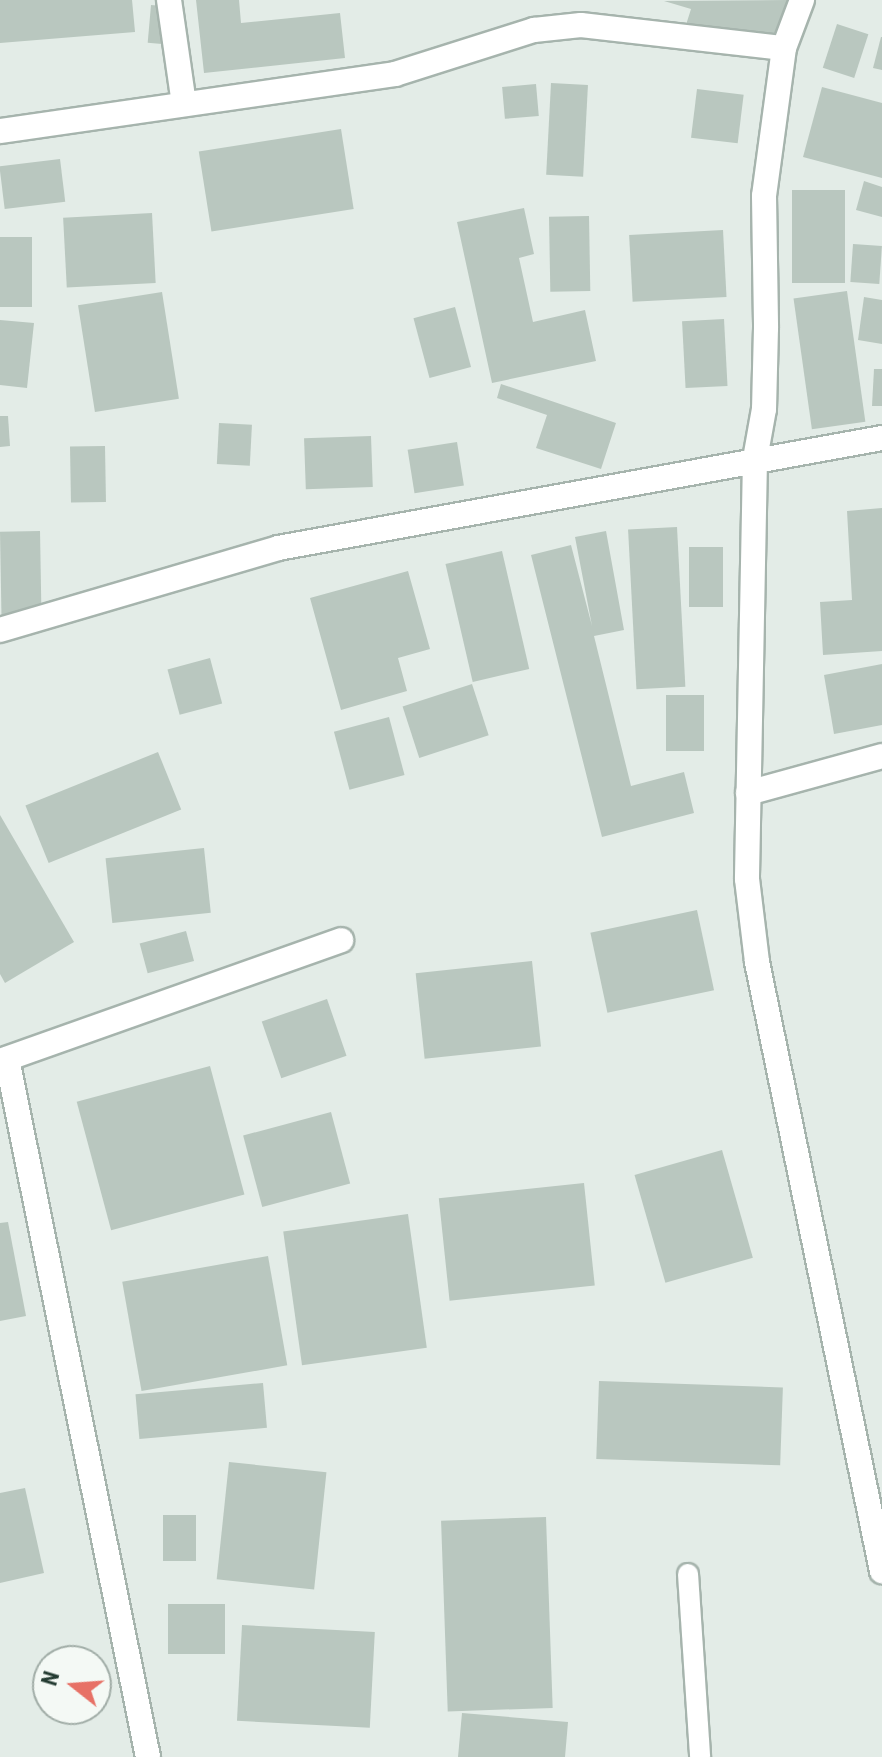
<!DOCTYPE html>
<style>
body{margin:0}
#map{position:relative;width:882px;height:1757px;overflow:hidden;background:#e3ece7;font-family:"Roboto Condensed",sans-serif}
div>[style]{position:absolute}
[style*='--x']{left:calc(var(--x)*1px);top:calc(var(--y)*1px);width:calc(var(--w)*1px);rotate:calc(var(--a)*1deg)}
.building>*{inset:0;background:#b9c7bf;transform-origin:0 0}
.roads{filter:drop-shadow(2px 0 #a6b4ad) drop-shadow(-2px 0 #a6b4ad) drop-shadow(0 2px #a6b4ad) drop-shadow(0 -2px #a6b4ad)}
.service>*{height:20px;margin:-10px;padding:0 10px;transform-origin:10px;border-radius:10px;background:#fff}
.minor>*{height:24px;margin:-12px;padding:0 12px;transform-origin:12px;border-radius:12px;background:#fff}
span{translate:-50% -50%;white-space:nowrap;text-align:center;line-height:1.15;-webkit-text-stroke:6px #f4f9f5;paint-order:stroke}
.north{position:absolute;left:32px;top:1645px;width:80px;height:80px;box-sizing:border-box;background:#f4f9f5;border:2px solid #a1ada7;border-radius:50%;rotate:287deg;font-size:22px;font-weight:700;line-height:32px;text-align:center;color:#243c32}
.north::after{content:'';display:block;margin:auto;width:28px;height:36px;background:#e77166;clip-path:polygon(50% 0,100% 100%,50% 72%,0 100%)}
</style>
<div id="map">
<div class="building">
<div style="clip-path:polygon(0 0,132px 0,135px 32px,0 43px)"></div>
<div style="clip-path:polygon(196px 0,239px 0,241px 23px,340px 13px,345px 58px,204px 73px)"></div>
<div style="clip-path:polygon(787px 0,769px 55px,685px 28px,691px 9px,664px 1px)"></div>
<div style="left:151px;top:5px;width:23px;height:38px;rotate:5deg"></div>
<div style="left:837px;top:24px;width:33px;height:46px;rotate:18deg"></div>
<div style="clip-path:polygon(881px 37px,882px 37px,882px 70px,873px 68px)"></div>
<div style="left:551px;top:83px;width:37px;height:92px;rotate:3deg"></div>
<div style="left:536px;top:84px;width:32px;height:34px;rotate:85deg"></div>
<div style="clip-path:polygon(822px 87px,882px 103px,882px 178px,803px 157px)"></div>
<div style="left:697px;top:89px;width:47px;height:49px;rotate:7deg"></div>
<div style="left:341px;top:129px;width:81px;height:144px;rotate:81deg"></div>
<div style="left:60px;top:159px;width:43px;height:61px;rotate:83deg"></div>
<div style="clip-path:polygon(864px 181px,882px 187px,882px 217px,856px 210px)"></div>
<div style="left:792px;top:190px;width:53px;height:93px"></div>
<div style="clip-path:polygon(524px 208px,534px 254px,519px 258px,533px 322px,585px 310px,596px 361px,492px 383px,457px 222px)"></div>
<div style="left:152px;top:213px;width:70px;height:89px;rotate:87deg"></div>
<div style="left:589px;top:216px;width:75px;height:40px;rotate:89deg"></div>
<div style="left:723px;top:230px;width:67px;height:94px;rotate:87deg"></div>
<div style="left:0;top:237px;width:32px;height:70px"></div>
<div style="left:853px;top:244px;width:29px;height:38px;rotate:4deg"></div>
<div style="left:847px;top:291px;width:132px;height:54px;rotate:82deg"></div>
<div style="left:162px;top:292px;width:108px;height:85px;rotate:81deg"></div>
<div style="clip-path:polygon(864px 297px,882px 300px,882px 344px,858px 340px)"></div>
<div style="left:455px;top:307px;width:62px;height:43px;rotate:75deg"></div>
<div style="left:724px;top:319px;width:67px;height:42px;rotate:87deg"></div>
<div style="clip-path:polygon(0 320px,34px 323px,27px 388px,0 385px)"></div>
<div style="clip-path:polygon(874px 369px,882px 369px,882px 406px,872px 406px)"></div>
<div style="clip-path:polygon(501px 384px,616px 423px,601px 469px,536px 448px,547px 415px,497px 398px)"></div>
<div style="clip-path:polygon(0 416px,8px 416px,10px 446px,0 447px)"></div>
<div style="left:219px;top:423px;width:33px;height:41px;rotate:3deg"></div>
<div style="left:371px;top:436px;width:51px;height:67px;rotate:88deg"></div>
<div style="left:457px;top:442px;width:44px;height:50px;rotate:81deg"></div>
<div style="left:105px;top:446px;width:56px;height:35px;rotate:89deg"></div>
<div style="clip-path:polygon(882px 508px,882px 651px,823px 655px,820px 602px,852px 600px,847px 511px)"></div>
<div style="left:677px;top:527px;width:160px;height:49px;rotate:87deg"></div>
<div style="left:40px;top:531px;width:88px;height:40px;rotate:89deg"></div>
<div style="clip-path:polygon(606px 531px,624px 630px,594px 636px,631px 786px,684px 772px,694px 813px,602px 837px,531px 555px,571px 545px,592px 626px,575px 537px)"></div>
<div style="left:689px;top:547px;width:34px;height:60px"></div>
<div style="left:502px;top:551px;width:121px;height:58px;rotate:77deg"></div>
<div style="clip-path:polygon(408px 571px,430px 649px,398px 658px,407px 691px,341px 710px,310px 598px)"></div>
<div style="left:210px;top:658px;width:47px;height:44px;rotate:75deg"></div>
<div style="clip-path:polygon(882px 664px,882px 725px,834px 734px,824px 675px)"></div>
<div style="left:472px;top:684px;width:54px;height:73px;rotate:72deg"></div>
<div style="left:666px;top:695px;width:38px;height:56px"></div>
<div style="left:389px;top:717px;width:60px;height:57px;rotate:75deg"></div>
<div style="left:158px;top:752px;width:62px;height:143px;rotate:68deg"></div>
<div style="clip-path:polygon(0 815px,74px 942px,5px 983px,0 974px)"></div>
<div style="left:204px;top:848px;width:65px;height:99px;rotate:84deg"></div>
<div style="left:697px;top:910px;width:82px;height:109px;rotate:78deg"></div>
<div style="left:186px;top:931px;width:31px;height:48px;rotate:75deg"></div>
<div style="left:532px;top:961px;width:86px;height:117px;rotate:84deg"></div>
<div style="left:327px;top:999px;width:60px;height:69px;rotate:71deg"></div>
<div style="left:210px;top:1066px;width:133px;height:138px;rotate:75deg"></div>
<div style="left:331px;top:1112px;width:74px;height:91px;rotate:75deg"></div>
<div style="left:722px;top:1150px;width:112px;height:91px;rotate:74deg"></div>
<div style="left:584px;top:1183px;width:103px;height:146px;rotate:84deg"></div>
<div style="left:408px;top:1214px;width:135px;height:126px;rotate:82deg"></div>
<div style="clip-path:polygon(8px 1222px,26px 1316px,0 1321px,0 1223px)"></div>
<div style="left:268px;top:1256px;width:111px;height:148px;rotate:80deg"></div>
<div style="left:599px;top:1381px;width:184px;height:78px;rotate:2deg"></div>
<div style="left:263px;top:1383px;width:45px;height:128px;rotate:85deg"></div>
<div style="left:229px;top:1462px;width:98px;height:118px;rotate:6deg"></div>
<div style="clip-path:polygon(25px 1488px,44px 1573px,0 1583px,0 1493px)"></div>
<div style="left:163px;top:1515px;width:33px;height:46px"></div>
<div style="left:546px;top:1517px;width:191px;height:105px;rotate:88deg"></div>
<div style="left:225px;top:1604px;width:50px;height:57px;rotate:90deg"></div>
<div style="left:242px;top:1625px;width:133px;height:96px;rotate:3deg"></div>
<div style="clip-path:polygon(462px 1713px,568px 1722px,565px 1757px,458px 1757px)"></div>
</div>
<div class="roads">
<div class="service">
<div style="--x:688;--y:1574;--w:183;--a:86.2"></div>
</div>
<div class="minor">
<div style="--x:169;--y:0;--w:105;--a:81.8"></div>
<div style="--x:802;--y:0;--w:51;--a:110.6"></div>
<div style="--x:784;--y:48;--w:149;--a:97.7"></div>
<div style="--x:764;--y:196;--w:132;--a:89.1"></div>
<div style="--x:766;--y:328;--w:81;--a:91.4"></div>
<div style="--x:764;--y:409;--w:51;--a:100.2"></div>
<div style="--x:755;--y:459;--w:420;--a:91.1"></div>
<div style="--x:747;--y:879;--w:84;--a:83.1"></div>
<div style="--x:757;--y:962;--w:622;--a:78.4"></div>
<div style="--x:0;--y:131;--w:399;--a:-8.2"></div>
<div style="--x:395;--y:74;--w:146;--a:-17.6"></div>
<div style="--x:534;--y:30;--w:47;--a:-6.1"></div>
<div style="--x:581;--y:25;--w:204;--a:6.5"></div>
<div style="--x:0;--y:630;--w:290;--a:-16.4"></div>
<div style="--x:278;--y:548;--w:614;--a:-10.32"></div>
<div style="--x:748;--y:793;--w:139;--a:-15.4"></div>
<div style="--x:7;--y:1059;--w:712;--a:78.58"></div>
<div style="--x:0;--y:1061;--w:362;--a:-19.5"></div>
</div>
</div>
<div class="north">N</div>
</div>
